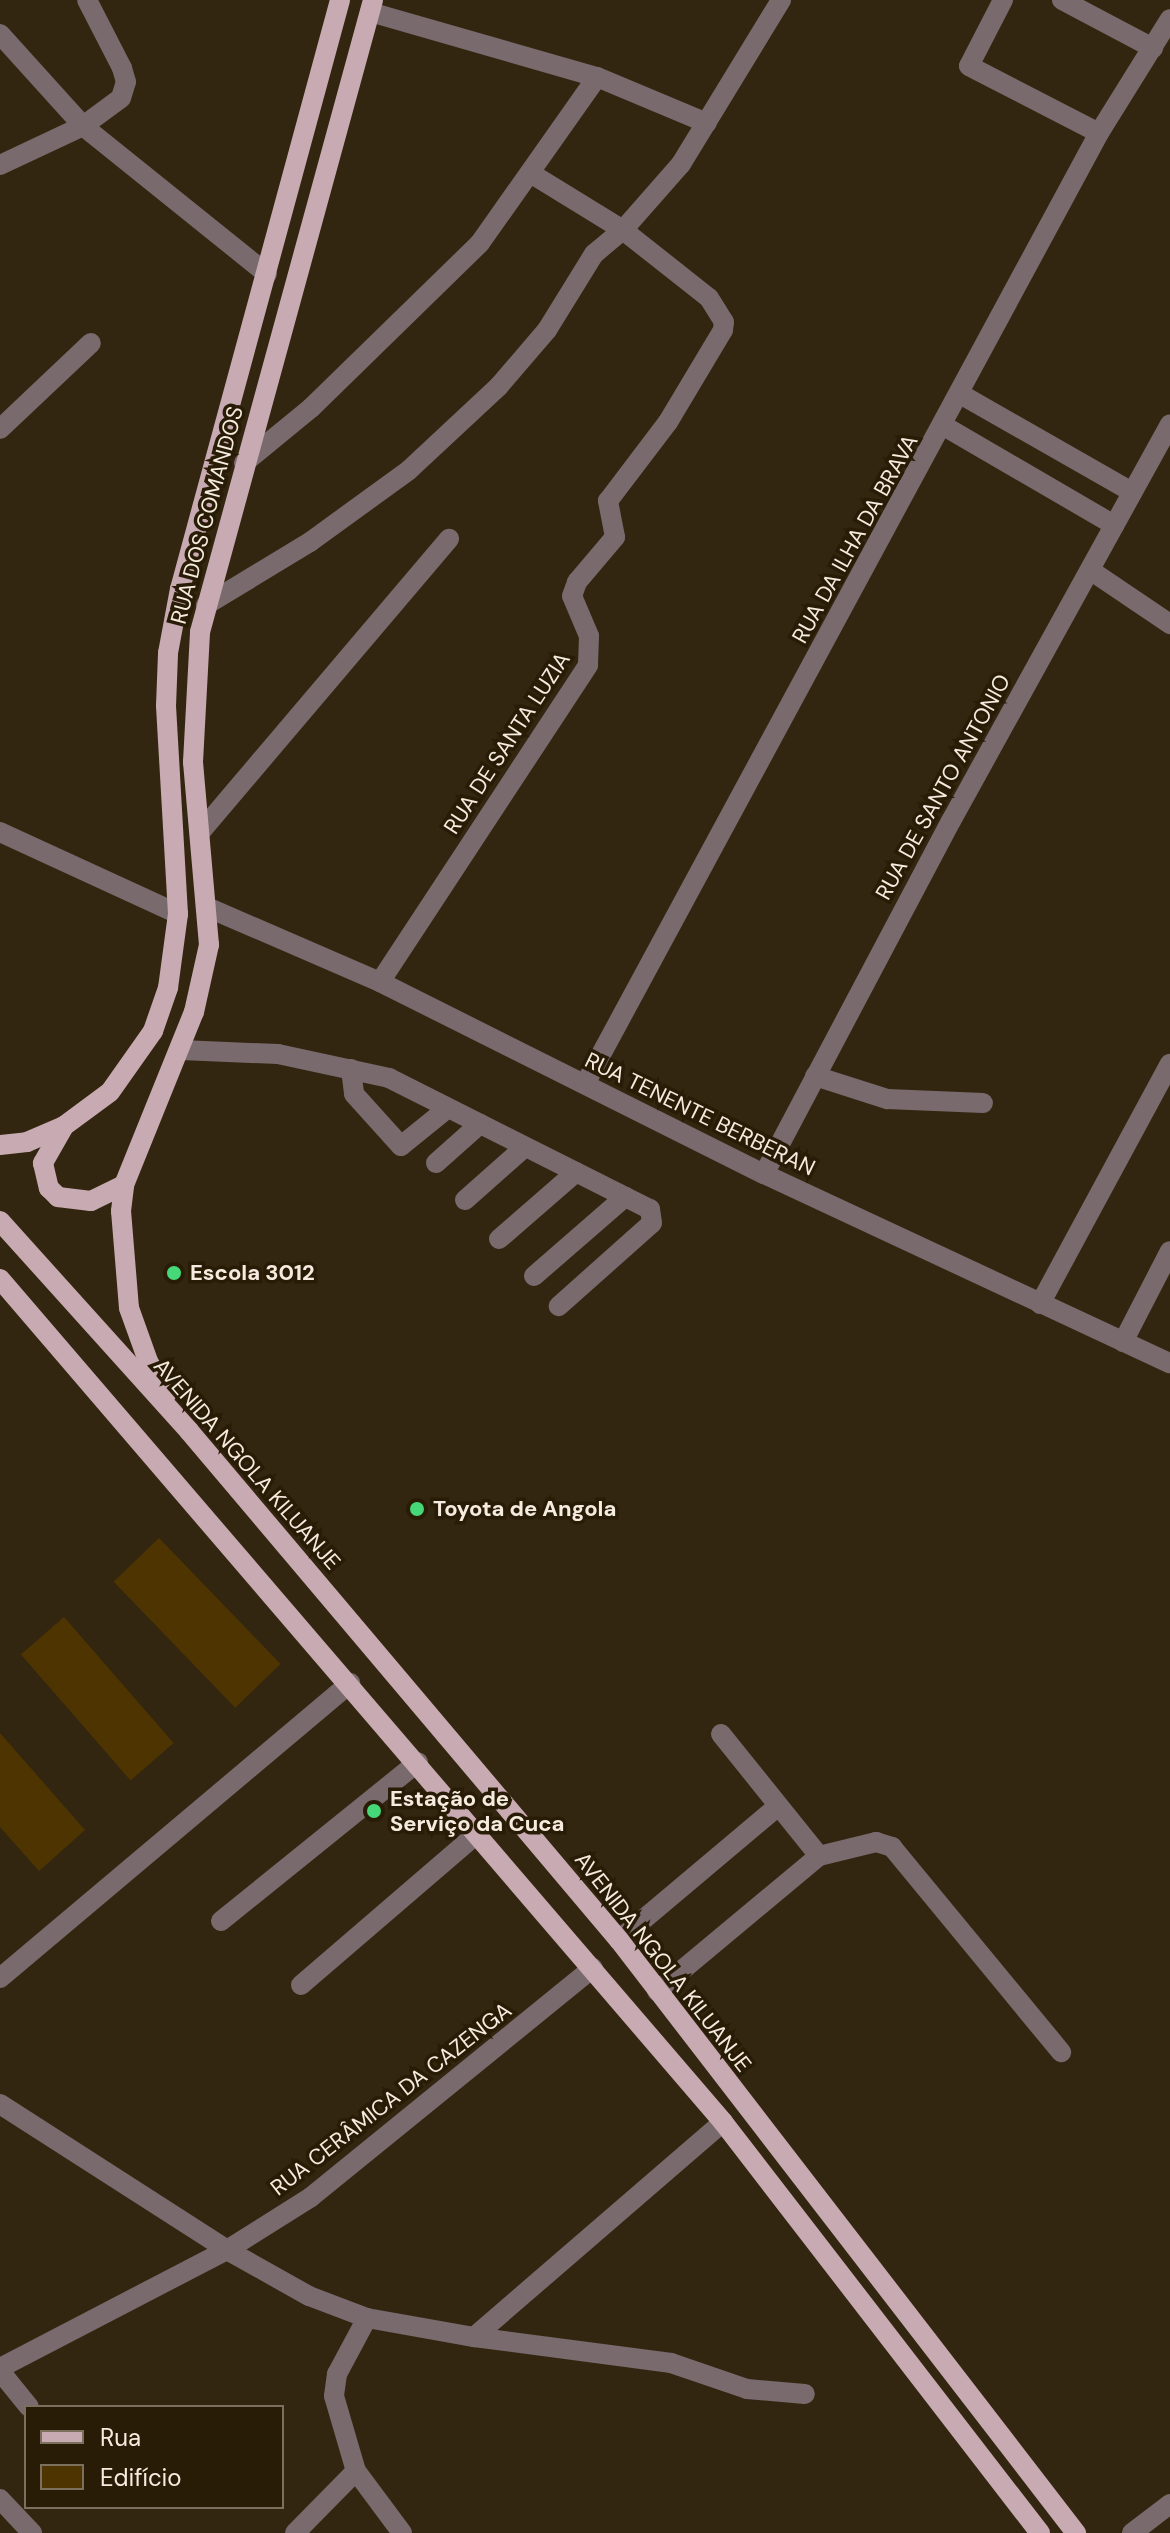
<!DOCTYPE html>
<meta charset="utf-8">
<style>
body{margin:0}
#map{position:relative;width:1170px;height:2533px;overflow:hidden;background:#332610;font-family:"DM Sans",sans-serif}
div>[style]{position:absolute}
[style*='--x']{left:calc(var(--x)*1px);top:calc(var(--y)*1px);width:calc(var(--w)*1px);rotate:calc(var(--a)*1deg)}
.building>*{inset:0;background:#4e3400;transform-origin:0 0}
.minor>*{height:20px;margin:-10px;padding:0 10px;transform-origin:10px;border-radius:10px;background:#786a6d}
.major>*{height:20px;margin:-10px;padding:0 10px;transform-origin:10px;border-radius:10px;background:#c8abb2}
.dots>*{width:22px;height:22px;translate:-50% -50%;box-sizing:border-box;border:4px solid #291c06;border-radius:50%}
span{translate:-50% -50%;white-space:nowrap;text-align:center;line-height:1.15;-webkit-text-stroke:7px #291c06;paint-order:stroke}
.street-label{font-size:22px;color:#f5ecdf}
.poi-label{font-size:22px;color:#f5ecdf;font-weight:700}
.left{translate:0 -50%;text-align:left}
.legend{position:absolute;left:24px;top:2405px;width:260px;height:104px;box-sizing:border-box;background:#291c06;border:2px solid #7b6f5d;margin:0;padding:10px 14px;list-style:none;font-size:24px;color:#f5ecdf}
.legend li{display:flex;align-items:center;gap:16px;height:40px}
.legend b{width:40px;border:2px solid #7b6f5d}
</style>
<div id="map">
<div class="building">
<div style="left:159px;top:1538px;width:175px;height:63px;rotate:46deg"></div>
<div style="left:64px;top:1617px;width:167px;height:57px;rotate:49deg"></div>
<div style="clip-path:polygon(0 1733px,85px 1830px,39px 1871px,0 1827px)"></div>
</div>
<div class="minor">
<div style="--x:1003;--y:0;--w:74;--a:117.3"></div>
<div style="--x:969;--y:66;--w:146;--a:27.3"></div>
<div style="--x:1062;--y:0;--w:103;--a:27.8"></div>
<div style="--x:370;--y:12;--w:236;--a:16"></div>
<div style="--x:597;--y:77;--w:119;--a:22.7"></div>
<div style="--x:0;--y:34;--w:124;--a:47.9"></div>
<div style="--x:83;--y:126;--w:236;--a:38.8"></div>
<div style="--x:0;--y:165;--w:92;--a:-25.2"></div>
<div style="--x:83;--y:126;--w:47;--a:-36.4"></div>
<div style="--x:121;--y:98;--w:17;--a:-73"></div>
<div style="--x:126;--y:82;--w:15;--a:-106"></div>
<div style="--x:122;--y:68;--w:76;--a:-117.2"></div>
<div style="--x:962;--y:395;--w:196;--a:29.7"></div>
<div style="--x:944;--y:426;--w:197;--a:30.2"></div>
<div style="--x:0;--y:429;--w:125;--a:-43.4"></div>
<div style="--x:244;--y:463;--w:87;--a:-39.4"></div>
<div style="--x:311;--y:408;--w:236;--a:-44.3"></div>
<div style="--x:480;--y:243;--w:203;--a:-54.8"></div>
<div style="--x:1090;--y:570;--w:97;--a:34"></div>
<div style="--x:206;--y:605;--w:122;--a:-31.2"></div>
<div style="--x:310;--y:542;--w:122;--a:-36"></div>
<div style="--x:409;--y:470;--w:123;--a:-43"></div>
<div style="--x:499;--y:386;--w:74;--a:-49.4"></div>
<div style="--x:547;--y:330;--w:89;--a:-58.3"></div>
<div style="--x:594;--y:254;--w:38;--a:-40"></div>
<div style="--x:623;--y:230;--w:88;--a:-48.7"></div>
<div style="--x:681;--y:164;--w:192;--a:-58.6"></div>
<div style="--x:202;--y:830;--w:382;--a:-49.7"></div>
<div style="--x:0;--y:832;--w:196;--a:24.7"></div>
<div style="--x:209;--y:908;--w:186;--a:23.4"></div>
<div style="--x:380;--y:982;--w:429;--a:26.6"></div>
<div style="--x:764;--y:1174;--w:448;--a:25"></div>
<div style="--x:380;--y:982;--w:379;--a:-56.7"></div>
<div style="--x:588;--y:665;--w:29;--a:-88"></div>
<div style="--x:589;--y:636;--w:43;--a:-113"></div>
<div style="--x:572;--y:596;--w:15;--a:-70"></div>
<div style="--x:577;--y:582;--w:59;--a:-49.8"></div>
<div style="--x:615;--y:537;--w:37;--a:-101"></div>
<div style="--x:608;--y:501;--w:99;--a:-52.8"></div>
<div style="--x:668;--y:422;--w:107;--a:-59.1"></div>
<div style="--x:723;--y:330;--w:8;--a:-83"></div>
<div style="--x:724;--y:322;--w:28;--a:-122"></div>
<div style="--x:709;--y:298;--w:110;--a:-141.7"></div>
<div style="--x:623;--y:230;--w:107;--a:-148.4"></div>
<div style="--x:181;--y:1050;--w:97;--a:2.4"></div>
<div style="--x:278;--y:1054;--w:114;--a:12.2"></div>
<div style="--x:389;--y:1078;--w:292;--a:26.7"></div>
<div style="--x:650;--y:1209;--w:14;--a:82"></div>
<div style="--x:652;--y:1223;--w:125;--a:138.3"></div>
<div style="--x:351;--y:1069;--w:25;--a:83"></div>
<div style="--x:354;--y:1094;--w:70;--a:47.9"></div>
<div style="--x:401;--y:1146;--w:60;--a:-39"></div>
<div style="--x:815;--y:1076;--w:76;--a:17.7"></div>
<div style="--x:887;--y:1099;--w:96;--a:2.4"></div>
<div style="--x:585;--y:1084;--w:1081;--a:-61.61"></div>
<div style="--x:1099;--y:133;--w:134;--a:-58.1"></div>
<div style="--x:436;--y:1163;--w:59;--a:-41.6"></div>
<div style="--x:764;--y:1174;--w:399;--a:-62.1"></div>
<div style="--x:951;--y:821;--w:453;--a:-61.1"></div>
<div style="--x:465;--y:1200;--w:80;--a:-41.5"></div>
<div style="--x:499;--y:1239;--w:102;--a:-41"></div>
<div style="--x:534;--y:1276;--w:121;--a:-41"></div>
<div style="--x:1040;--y:1304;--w:273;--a:-61.6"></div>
<div style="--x:1123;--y:1342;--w:102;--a:-62.7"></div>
<div style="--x:721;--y:1734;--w:156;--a:51.2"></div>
<div style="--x:819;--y:1856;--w:59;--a:-13.8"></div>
<div style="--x:876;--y:1842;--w:17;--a:17"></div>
<div style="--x:892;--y:1847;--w:266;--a:50.5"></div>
<div style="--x:221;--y:1921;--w:253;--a:-38.9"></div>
<div style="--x:619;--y:1940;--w:208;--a:-40.1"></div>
<div style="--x:0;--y:1978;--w:458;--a:-40.1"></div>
<div style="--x:301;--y:1985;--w:233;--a:-40.7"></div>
<div style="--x:657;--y:1991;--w:211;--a:-39.8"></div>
<div style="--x:0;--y:2104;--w:270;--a:32.7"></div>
<div style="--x:227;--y:2250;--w:94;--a:29.3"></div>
<div style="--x:309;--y:2296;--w:62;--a:20.8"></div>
<div style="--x:367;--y:2318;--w:109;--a:10.1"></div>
<div style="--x:474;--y:2337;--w:329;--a:-40.8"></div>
<div style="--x:367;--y:2318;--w:64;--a:118.2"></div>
<div style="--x:337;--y:2374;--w:22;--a:98"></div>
<div style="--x:334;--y:2396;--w:78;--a:73.7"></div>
<div style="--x:356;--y:2471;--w:77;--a:53.4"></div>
<div style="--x:474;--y:2337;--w:199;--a:7.5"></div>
<div style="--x:671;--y:2363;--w:80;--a:18.9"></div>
<div style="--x:747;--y:2389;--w:58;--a:4.9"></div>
<div style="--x:0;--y:2368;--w:256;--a:-27.5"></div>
<div style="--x:227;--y:2250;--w:99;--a:-32.2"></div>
<div style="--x:311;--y:2197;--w:363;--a:-39.1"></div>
<div style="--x:0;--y:2371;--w:46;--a:51.1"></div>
<div style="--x:0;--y:2499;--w:47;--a:46.7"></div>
<div style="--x:295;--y:2533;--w:87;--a:-45.5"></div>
<div style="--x:1132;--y:2533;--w:48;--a:-37.3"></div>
</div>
<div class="major">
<div style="--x:64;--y:1126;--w:43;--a:119.6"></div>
<div style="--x:43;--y:1163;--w:26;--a:77"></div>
<div style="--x:49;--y:1188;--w:13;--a:45"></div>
<div style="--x:58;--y:1197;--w:33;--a:7"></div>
<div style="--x:91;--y:1201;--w:37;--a:-26"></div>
<div style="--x:0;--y:1145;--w:27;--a:-6"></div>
<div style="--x:27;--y:1142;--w:40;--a:-23.4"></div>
<div style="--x:64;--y:1126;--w:57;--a:-36.5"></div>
<div style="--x:110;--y:1092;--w:75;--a:-54.8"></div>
<div style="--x:153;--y:1031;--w:46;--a:-70.8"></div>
<div style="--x:168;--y:988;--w:75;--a:-82.3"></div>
<div style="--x:178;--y:914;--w:208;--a:-93.3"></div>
<div style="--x:166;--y:706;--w:53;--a:-87.8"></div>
<div style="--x:168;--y:653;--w:65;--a:-79.4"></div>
<div style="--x:180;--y:589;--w:610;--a:-74.8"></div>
<div style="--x:0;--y:1221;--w:283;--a:48"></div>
<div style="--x:189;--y:1431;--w:666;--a:49.81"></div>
<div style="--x:619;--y:1940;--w:749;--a:52.38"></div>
<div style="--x:0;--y:1279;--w:1111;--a:49.38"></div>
<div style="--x:723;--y:2122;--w:519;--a:52.36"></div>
<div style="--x:167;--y:1393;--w:37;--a:-121"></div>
<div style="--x:148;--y:1361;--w:56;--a:-109.7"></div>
<div style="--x:129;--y:1308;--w:97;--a:-94.7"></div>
<div style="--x:121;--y:1211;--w:26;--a:-83"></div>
<div style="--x:124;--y:1185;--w:187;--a:-68"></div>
<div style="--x:194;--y:1012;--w:69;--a:-77.4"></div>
<div style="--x:209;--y:945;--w:184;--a:-95"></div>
<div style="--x:193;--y:762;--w:130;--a:-86.9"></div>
<div style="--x:200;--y:632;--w:655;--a:-74.69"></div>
</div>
<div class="dots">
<div style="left:174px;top:1273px;background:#46d779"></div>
<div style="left:417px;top:1509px;background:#46d779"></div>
<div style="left:374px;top:1811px;background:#46d779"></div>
</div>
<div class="street-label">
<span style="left:207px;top:515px;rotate:-75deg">RUA DOS COMANDOS</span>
<span style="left:855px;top:539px;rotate:-61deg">RUA DA ILHA DA BRAVA</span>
<span style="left:507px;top:743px;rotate:-57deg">RUA DE SANTA LUZIA</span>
<span style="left:943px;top:787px;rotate:-61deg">RUA DE SANTO ANTONIO</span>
<span style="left:700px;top:1114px;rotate:26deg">RUA TENENTE BERBERAN</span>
<span style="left:247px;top:1464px;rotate:49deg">AVENIDA NGOLA KILUANJE</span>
<span style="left:663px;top:1962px;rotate:52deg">AVENIDA NGOLA KILUANJE</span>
<span style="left:391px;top:2099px;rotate:-38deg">RUA CERÂMICA DA CAZENGA</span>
</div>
<div class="poi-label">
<span class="left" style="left:190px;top:1273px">Escola 3012</span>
<span class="left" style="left:433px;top:1509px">Toyota de Angola</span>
<span class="left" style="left:390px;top:1811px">Estação de<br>Serviço da Cuca</span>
</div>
<ul class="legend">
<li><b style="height:10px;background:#c8abb2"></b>Rua</li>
<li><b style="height:22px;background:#4e3400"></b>Edifício</li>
</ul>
</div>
